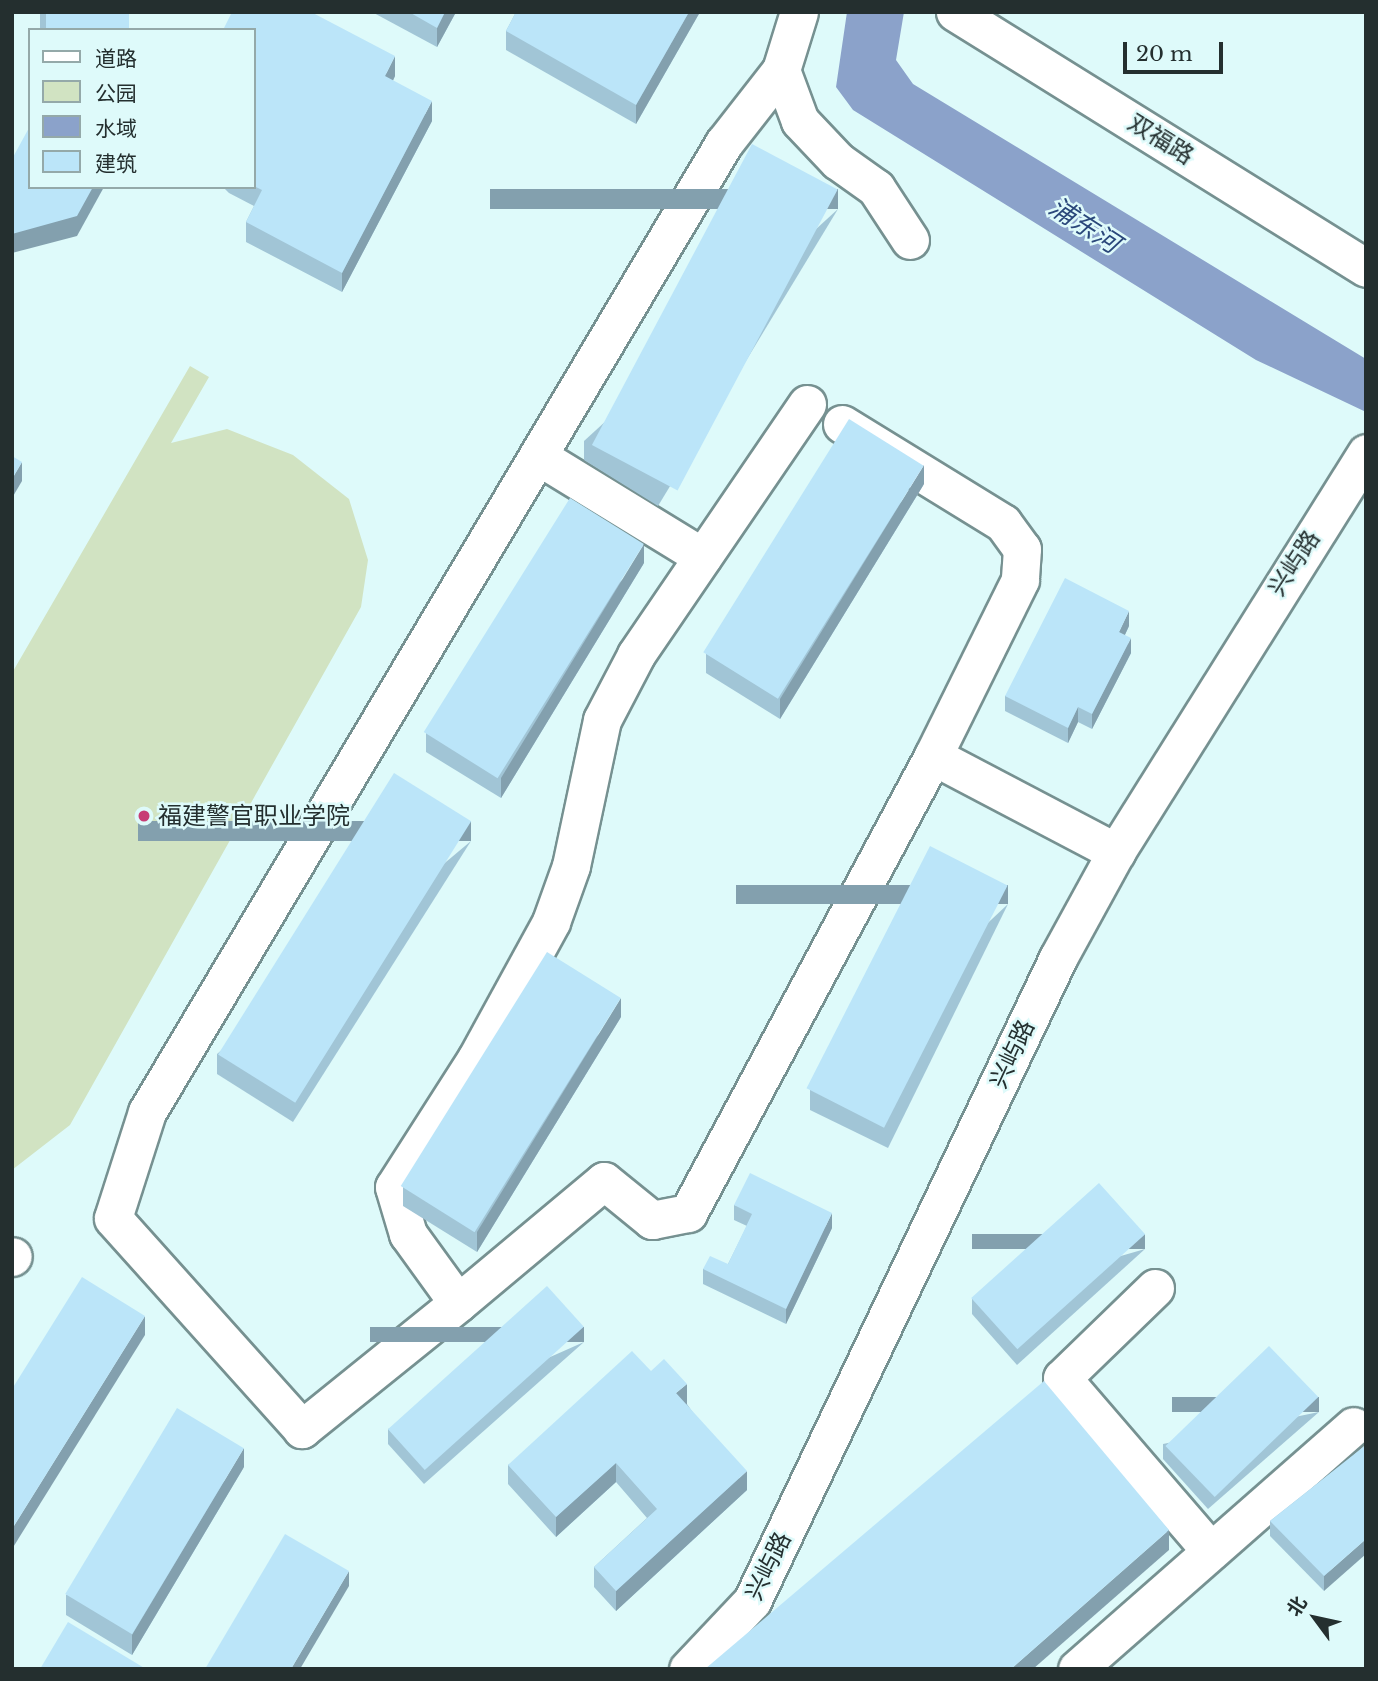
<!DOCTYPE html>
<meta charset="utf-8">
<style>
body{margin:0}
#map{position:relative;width:1378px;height:1681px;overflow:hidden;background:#defafa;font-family:"Libre Baskerville","Noto Sans SC",serif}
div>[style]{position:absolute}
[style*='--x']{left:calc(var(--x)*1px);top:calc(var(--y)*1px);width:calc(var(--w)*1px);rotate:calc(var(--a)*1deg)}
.green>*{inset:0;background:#d1e3c2}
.water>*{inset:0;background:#8ba2ca}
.roads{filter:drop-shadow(2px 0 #769191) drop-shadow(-2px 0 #769191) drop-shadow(0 2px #769191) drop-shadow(0 -2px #769191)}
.minor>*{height:37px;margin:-18.5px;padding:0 18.5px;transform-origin:18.5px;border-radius:18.5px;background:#fff}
.wall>*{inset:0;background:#a1c5d6;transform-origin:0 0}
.shaded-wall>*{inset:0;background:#83a0ae;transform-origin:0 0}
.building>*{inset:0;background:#bbe5f9;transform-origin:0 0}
.dots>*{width:19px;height:19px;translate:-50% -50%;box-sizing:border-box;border:4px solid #defafa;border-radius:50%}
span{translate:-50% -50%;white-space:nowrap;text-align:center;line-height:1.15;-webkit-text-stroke:5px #defafa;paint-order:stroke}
.street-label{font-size:24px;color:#242f2f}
.poi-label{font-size:24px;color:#242f2f}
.left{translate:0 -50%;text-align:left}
.water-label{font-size:26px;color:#2a477a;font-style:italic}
.frame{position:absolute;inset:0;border:14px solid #242f2f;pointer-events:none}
.legend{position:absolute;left:28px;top:28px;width:228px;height:161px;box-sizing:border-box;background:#defafa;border:2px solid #94a9a9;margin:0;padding:9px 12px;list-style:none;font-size:21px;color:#242f2f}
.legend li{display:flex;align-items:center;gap:14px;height:35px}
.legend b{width:35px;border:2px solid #94a9a9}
.north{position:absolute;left:1280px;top:1583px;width:70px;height:70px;-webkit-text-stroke:5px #defafa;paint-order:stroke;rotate:303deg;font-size:19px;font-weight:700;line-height:28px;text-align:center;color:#242f2f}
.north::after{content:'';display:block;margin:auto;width:24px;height:32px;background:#242f2f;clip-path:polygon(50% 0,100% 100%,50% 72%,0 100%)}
.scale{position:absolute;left:1123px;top:42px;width:100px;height:32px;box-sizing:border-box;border:4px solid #242f2f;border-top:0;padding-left:9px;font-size:21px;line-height:24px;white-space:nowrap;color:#242f2f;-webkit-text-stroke:5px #defafa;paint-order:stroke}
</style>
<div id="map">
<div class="green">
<div style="clip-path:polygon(190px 366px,209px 377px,171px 443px,227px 429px,293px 455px,349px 499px,368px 560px,361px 607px,70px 1125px,12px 1170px,12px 673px)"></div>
</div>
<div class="water">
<div style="clip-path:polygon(847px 12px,904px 12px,896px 60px,913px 84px,1366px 359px,1366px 412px,1256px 360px,853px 110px,836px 87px)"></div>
</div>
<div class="roads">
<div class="minor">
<div style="--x:799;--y:12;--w:61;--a:107.2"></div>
<div style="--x:781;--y:70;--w:54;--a:69.6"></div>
<div style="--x:800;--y:121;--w:55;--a:46.5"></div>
<div style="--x:838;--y:161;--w:47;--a:35.4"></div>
<div style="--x:876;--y:188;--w:62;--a:56.8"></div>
<div style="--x:955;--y:12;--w:484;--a:31.9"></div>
<div style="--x:807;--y:404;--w:304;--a:124.3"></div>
<div style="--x:636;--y:655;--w:73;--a:117.6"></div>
<div style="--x:602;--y:720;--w:149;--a:102"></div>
<div style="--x:571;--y:866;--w:59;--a:109.7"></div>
<div style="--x:551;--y:922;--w:156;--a:118.7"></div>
<div style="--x:476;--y:1059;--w:152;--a:122.6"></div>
<div style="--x:394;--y:1187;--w:49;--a:73.4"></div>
<div style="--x:408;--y:1234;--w:85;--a:54.1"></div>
<div style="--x:458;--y:1303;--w:190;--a:-39.9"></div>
<div style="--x:604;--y:1181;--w:62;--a:39.1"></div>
<div style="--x:652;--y:1220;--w:37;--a:-11"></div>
<div style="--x:688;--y:1213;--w:519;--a:-61.8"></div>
<div style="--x:842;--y:424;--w:189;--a:31.6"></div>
<div style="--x:1003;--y:523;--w:32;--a:54"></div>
<div style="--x:1022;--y:549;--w:31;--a:94"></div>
<div style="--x:1020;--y:580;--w:196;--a:116.3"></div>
<div style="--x:933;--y:756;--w:207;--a:27.7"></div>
<div style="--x:538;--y:456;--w:193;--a:31.5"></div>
<div style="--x:12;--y:1257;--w:1;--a:-45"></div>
<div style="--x:1155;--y:1288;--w:129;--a:135.9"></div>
<div style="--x:1062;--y:1378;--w:228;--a:49.3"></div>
<div style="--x:458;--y:1303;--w:201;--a:141.1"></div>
<div style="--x:302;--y:1429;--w:283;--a:-131.9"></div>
<div style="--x:113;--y:1218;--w:111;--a:-72.2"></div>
<div style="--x:147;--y:1112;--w:1128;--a:-59.23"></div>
<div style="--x:724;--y:143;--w:93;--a:-52"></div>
<div style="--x:688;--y:1669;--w:93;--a:-46.7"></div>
<div style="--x:752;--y:1601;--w:712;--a:-64.55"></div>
<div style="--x:1058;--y:958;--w:121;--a:-61.3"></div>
<div style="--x:1116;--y:852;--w:471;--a:-57.9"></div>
<div style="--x:1077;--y:1669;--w:368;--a:-41.3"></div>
</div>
</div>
<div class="wall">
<div style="left:40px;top:12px;width:89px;height:19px"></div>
<div style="clip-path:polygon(372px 12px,456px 12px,437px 47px)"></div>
<div style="clip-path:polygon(516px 12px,700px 12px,636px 124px,506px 50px,506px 31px)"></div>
<div style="clip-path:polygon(254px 30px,395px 76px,393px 81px,432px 121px,342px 292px,246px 242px,246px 222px,254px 206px,229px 193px,223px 187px,254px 187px)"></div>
<div style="clip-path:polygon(838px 209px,658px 506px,584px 460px,584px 441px)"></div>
<div style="clip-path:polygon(924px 484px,780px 719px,706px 673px,706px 654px)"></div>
<div style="clip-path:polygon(644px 563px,501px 798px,426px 752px,426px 733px)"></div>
<div style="clip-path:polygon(1129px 626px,1125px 635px,1131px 653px,1092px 729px,1078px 722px,1068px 743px,1005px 711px,1005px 696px)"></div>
<div style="clip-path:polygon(471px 841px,293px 1122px,217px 1074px,217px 1054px)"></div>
<div style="clip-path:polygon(1008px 904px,888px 1148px,810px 1110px,810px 1090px)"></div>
<div style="clip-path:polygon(621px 1017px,477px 1252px,403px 1206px,403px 1187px)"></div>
<div style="clip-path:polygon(734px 1205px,832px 1228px,786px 1324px,703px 1284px,703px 1269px,728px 1264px,747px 1226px,734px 1220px)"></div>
<div style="clip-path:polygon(1145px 1249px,1017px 1365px,972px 1314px,972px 1299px)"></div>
<div style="clip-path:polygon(584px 1342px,424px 1484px,388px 1444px,388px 1429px)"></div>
<div style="clip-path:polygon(651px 1371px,687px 1404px,747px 1490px,616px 1611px,594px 1587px,594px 1567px,647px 1518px,616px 1482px,556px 1537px,508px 1484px,508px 1465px)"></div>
<div style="clip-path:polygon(1319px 1412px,1208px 1509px,1163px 1459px,1163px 1444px)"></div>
<div style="clip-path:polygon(1366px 1445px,1324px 1591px,1270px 1536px,1270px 1521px)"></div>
<div style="clip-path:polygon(244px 1467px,132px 1655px,66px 1615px,66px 1595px)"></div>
</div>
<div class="shaded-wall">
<div style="clip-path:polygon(445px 12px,456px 12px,437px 47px,437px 28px)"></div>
<div style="clip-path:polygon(689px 12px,700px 12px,636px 124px,636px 105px)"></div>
<div style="clip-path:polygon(395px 56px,395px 76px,385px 96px,385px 76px)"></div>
<div style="clip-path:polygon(432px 101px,432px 121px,342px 292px,342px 273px)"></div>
<div style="clip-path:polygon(93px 187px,104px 187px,77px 236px,12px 253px,12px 234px)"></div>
<div style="left:838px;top:189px;width:20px;height:348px;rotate:90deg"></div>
<div style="clip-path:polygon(22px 462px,22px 481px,12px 498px,12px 479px)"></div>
<div style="clip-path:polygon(924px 465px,924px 484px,780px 719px,780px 699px)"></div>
<div style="clip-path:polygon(644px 544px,644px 563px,501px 798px,501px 778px)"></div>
<div style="clip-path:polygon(1129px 611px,1129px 626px,1119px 647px,1119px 632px)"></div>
<div style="clip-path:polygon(1131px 638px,1131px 653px,1092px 729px,1092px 714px)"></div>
<div style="clip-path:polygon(1078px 707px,1078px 722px,1068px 743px,1068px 728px)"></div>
<div style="left:471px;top:821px;width:20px;height:333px;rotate:90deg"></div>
<div style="left:1008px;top:885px;width:19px;height:272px;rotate:90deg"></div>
<div style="clip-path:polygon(621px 998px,621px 1017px,477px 1252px,477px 1232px)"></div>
<div style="clip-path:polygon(832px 1213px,832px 1228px,786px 1324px,786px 1309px)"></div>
<div style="left:1145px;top:1234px;width:15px;height:173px;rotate:90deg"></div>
<div style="clip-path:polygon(145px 1316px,145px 1335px,12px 1549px,12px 1529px)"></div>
<div style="left:584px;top:1327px;width:15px;height:214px;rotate:90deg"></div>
<div style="clip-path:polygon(687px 1384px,687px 1404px,676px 1413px,676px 1393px)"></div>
<div style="left:1319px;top:1397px;width:15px;height:147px;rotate:90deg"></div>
<div style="clip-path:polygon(244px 1448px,244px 1467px,132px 1655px,132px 1635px)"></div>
<div style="clip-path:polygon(616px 1463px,616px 1482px,556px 1537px,556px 1517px)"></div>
<div style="clip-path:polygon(747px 1471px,747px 1490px,616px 1611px,616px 1591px)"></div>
<div style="clip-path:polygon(1169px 1530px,1169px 1550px,1033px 1669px,1011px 1669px)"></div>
<div style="clip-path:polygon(1366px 1539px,1366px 1554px,1324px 1591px,1324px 1576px)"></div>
<div style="clip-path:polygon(349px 1571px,349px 1586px,300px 1669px,291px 1669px)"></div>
</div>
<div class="building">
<div style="left:46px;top:12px;width:83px;height:19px"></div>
<div style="clip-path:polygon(232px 12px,311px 12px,395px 56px,385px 76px,432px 101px,342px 273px,246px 222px,262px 190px,254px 186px,254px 30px,223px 30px)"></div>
<div style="clip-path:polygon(409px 12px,445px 12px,437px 28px)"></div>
<div style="clip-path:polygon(516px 12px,689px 12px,636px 105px,506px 31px)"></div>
<div style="clip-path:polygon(30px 126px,30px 187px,93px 187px,77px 216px,12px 234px,12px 159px)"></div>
<div style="left:752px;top:144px;width:97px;height:341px;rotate:28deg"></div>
<div style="left:849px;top:419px;width:88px;height:275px;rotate:32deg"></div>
<div style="clip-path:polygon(12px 456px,22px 462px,12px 479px)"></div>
<div style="left:570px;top:498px;width:87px;height:276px;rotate:32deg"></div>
<div style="clip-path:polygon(1065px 578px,1129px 611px,1119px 632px,1131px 638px,1092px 714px,1078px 707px,1068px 728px,1005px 696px)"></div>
<div style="left:394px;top:773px;width:91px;height:332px;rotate:32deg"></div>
<div style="left:930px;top:846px;width:87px;height:272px;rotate:27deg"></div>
<div style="left:547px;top:952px;width:87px;height:276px;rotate:32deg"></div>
<div style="clip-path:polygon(750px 1173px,832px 1213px,786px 1309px,703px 1269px,710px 1256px,728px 1264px,752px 1214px,734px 1205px)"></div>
<div style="left:1099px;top:1183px;width:69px;height:172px;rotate:48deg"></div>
<div style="clip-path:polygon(82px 1277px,145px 1316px,12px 1529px,12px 1389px)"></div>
<div style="left:547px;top:1286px;width:55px;height:214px;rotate:48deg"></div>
<div style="left:1269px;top:1346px;width:71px;height:144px;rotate:46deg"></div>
<div style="clip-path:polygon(632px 1351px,651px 1371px,664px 1359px,687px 1384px,676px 1393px,747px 1471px,616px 1591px,594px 1567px,657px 1509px,616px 1463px,556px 1517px,508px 1465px)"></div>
<div style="clip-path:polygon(1044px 1381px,1169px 1530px,1011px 1669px,705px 1669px)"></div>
<div style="left:177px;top:1408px;width:78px;height:217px;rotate:31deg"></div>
<div style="clip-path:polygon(1366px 1445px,1366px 1539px,1324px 1576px,1270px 1521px)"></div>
<div style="clip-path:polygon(285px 1534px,349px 1571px,291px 1669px,205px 1669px)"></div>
<div style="clip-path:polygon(68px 1622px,146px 1669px,40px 1669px)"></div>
</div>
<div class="dots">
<div style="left:144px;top:816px;background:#c73d75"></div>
</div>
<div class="street-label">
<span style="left:1161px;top:139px;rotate:32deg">双福路</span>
<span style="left:1294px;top:563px;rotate:-57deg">兴屿路</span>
<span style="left:1012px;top:1054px;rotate:-65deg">兴屿路</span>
<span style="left:768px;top:1566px;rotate:-64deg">兴屿路</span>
</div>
<div class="poi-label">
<span class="left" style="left:158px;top:816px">福建警官职业学院</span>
</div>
<div class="water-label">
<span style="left:1084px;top:226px;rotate:33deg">浦东河</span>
</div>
<div class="frame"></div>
<ul class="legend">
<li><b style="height:9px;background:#fff"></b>道路</li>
<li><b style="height:19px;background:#d1e3c2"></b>公园</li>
<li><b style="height:19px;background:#8ba2ca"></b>水域</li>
<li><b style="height:19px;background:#bbe5f9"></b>建筑</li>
</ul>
<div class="north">北</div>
<div class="scale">20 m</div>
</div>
